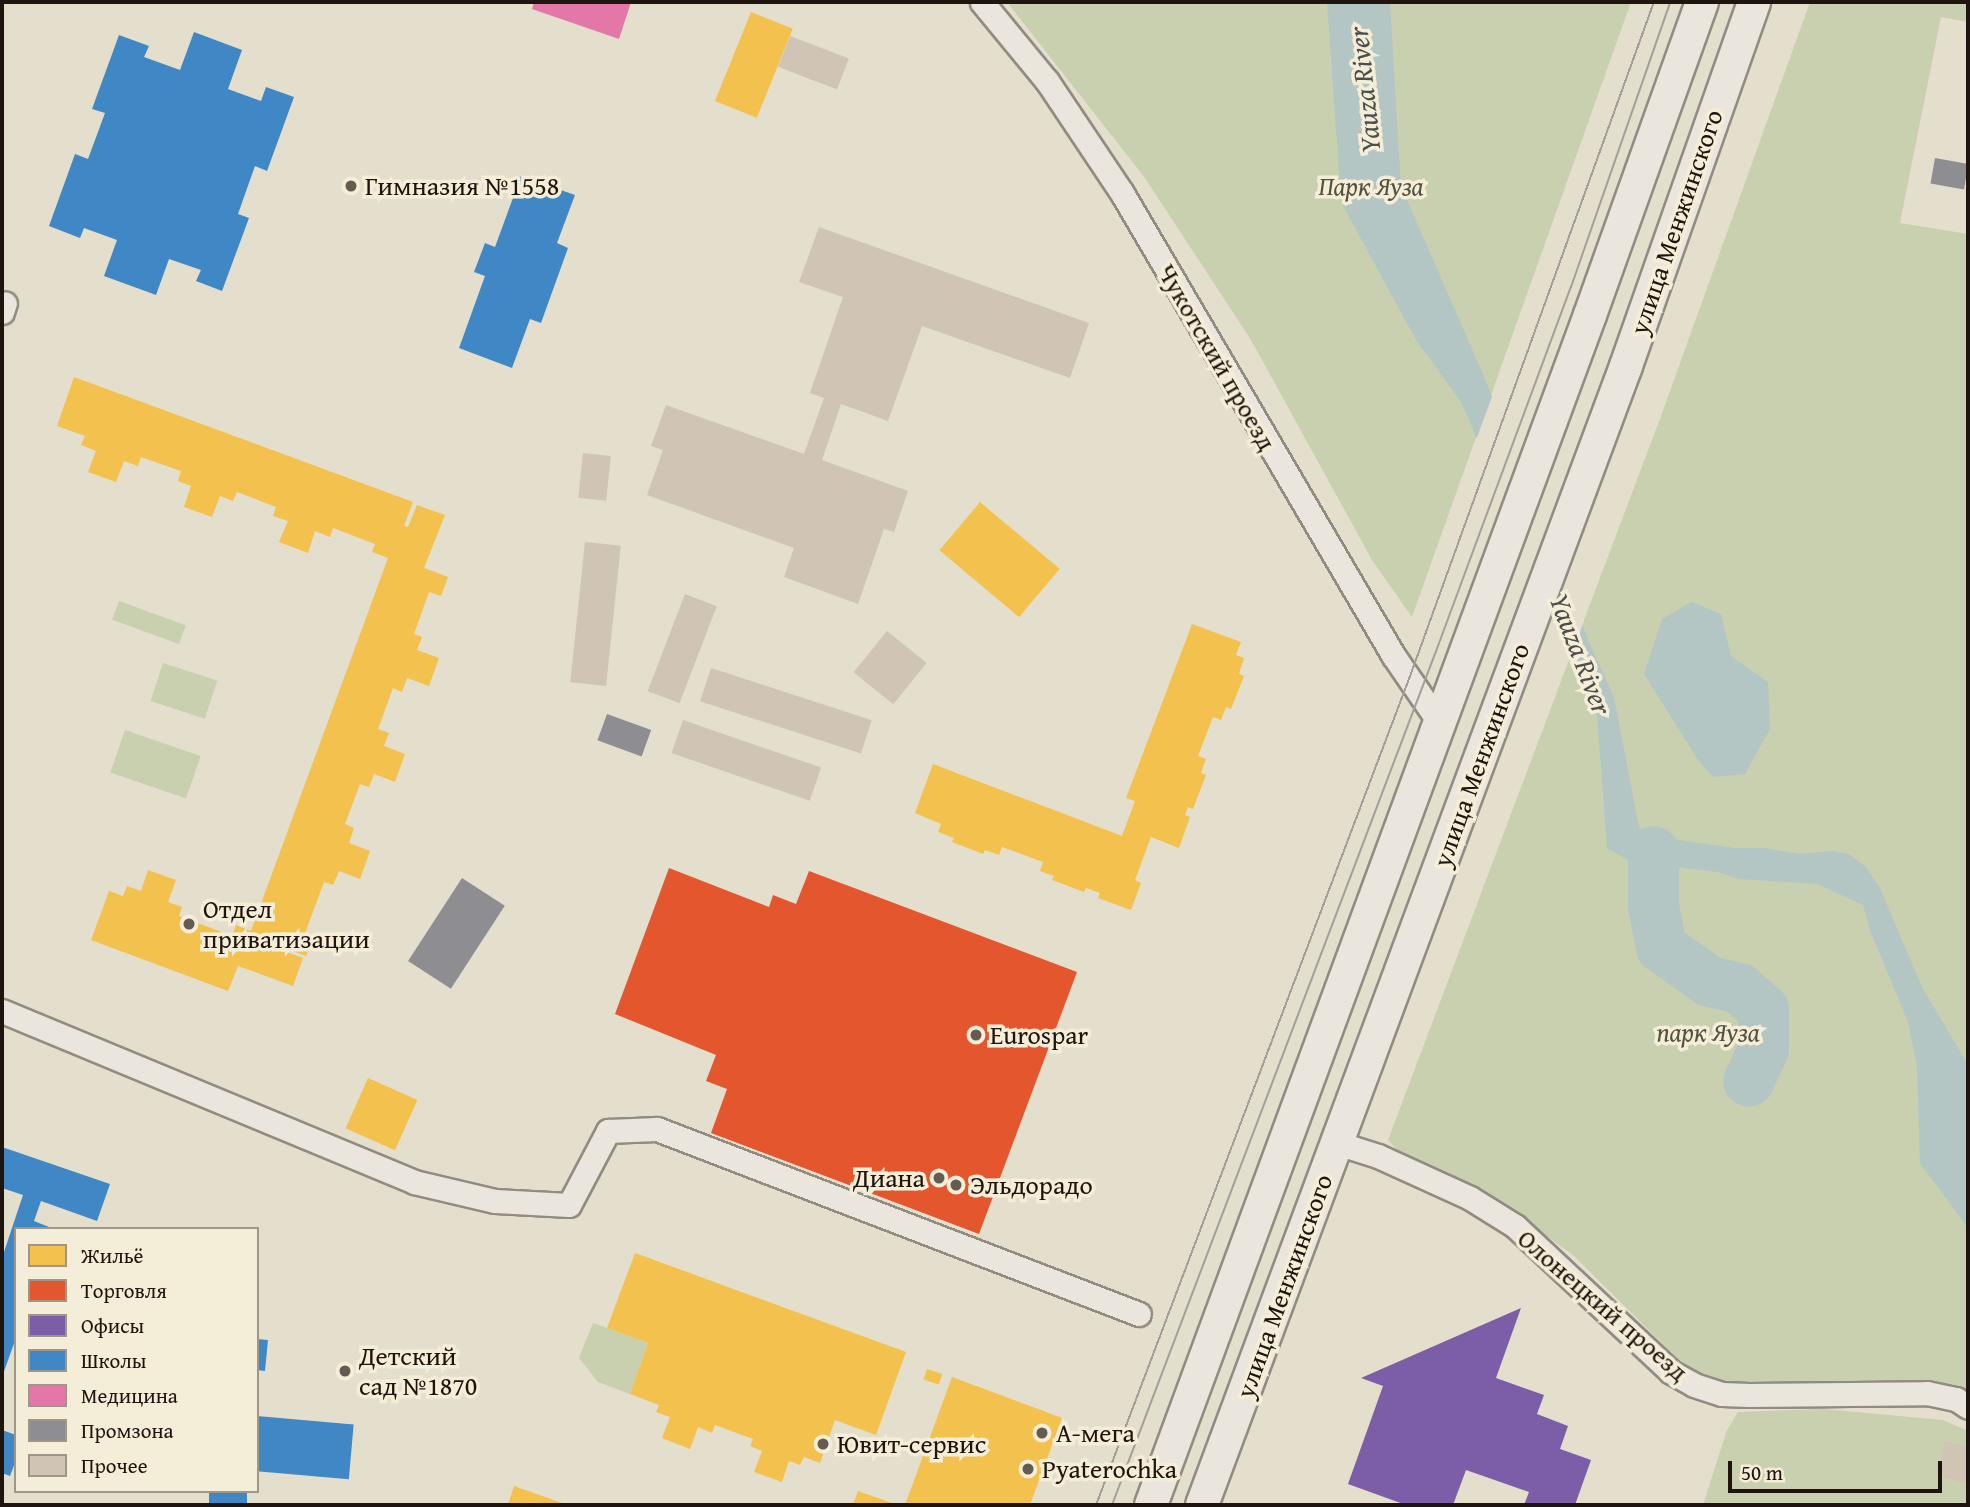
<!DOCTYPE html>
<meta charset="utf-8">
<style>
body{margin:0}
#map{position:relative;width:1970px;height:1507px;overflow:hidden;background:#e4decc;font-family:"Gentium Book Plus",serif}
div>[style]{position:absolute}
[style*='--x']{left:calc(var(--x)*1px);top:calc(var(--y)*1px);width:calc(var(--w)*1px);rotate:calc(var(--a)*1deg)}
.green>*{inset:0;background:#c9d0af;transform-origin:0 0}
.water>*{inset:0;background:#b4c6c3}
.pier>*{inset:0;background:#e4decc}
.homes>*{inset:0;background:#f2c14e;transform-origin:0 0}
.shops>*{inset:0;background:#e4572e}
.offices>*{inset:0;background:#7b5ea7}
.schools>*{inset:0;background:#3f88c5;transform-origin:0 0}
.health>*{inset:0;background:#e377a8}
.industry>*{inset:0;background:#8d8d92;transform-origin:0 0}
.river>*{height:51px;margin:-25.5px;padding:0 25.5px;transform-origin:25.5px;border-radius:25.5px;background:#b4c6c3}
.building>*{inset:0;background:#d0c4b5;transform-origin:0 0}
.roads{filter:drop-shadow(2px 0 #908c81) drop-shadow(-2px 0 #908c81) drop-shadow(0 2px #908c81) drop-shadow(0 -2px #908c81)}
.street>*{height:23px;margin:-11.5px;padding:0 11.5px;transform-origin:11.5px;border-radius:11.5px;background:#eae6dd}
.secondary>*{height:32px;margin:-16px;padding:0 16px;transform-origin:16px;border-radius:16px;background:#eae6dd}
.tram>*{height:2px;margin:-1px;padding:0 1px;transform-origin:1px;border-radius:1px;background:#a39f98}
.dots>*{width:19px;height:19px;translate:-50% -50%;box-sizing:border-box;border:4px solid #f4edd7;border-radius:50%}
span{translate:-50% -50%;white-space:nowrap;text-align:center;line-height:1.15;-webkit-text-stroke:7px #f4edd7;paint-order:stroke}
.poi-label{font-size:26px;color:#20140e}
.left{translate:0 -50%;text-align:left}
.right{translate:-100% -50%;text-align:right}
.park-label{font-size:26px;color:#53523e;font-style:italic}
.street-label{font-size:26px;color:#20140e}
.water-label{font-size:28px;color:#4d4e4c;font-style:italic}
.frame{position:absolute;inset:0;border:4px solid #20140e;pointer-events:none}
.legend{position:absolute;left:14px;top:1227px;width:245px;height:266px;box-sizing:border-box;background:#f4edd7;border:2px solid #9f9687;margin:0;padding:9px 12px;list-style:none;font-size:21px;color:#20140e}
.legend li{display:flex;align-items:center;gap:14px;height:35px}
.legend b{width:35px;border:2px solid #9f9687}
.scale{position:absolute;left:1728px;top:1461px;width:214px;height:32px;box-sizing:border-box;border:4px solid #20140e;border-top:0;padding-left:9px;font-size:21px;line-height:24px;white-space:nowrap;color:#20140e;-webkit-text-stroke:5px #f4edd7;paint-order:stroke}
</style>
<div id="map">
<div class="green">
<div style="clip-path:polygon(1007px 2px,1631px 2px,1412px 617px,1372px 560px,1251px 340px,1145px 178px)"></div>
<div style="clip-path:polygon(1810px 2px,1968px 2px,1968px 22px,1941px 17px,1900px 223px,1968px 234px,1968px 1394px,1953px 1384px,1733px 1384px,1686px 1367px,1573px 1255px,1498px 1202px,1399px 1152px,1388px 1140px,1661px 416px)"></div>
<div style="left:119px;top:601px;width:71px;height:20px;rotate:20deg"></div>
<div style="left:163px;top:663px;width:57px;height:40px;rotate:18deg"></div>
<div style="left:125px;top:730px;width:80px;height:45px;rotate:19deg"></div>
<div style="clip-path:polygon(593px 1323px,648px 1343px,630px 1394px,598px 1382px,579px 1358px)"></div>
<div style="clip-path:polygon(1824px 1409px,1943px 1420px,1968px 1431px,1968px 1505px,1703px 1505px,1727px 1430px,1738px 1412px)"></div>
</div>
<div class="water">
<div style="clip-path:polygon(1327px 2px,1390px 2px,1401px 186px,1486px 381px,1591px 647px,1614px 697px,1639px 827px,1658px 837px,1735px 848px,1765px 848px,1799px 854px,1832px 851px,1849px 854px,1866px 867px,1880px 888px,1921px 985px,1968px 1065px,1968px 1228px,1920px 1163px,1917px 1067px,1908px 1022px,1871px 933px,1863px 905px,1817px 884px,1738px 879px,1718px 872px,1631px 862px,1607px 848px,1597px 715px,1461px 402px,1416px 340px,1341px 202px)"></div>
<div style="clip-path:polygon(1691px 602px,1721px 614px,1731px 656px,1768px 682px,1770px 729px,1745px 774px,1713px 777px,1698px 760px,1644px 674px,1662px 619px)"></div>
</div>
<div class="pier">
<div style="clip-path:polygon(1494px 391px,1584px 621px,1569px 661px,1475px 443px)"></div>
</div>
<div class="homes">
<div style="left:751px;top:12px;width:45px;height:96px;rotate:22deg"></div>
<div style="clip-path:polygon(74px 377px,413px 502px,404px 526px,408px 527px,417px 505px,445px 515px,424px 568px,448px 577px,441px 596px,429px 592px,414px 634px,422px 637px,417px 650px,439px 658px,429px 686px,407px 678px,402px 692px,393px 688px,378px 729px,389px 733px,384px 746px,405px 754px,395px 782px,374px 774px,369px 787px,360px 784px,345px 824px,354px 828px,349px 843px,370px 851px,360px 879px,339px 871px,333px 885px,324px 882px,304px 936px,313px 939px,306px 956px,283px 947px,281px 950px,303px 958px,293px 986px,238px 966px,228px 991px,91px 940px,109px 891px,123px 896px,127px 886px,141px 891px,148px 870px,176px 880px,168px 902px,182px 907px,179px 916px,232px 936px,236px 925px,251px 931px,388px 558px,372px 552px,375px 544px,333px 528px,330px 537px,315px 531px,308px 553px,279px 542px,288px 521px,273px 516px,276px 507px,237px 492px,233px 501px,220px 496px,212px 517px,184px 507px,191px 486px,178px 481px,181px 471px,141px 457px,138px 466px,124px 461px,116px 482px,88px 472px,96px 451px,81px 445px,85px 436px,57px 426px)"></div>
<div style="left:980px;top:502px;width:104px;height:63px;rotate:40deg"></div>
<div style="clip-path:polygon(1192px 624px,1241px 642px,1236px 655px,1244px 658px,1239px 674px,1244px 676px,1231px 709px,1226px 707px,1221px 720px,1213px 717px,1198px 756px,1206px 759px,1201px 773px,1206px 775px,1193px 809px,1188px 807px,1185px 815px,1190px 817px,1179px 848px,1151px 837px,1135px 880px,1141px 883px,1131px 910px,1098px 898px,1100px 893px,1086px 888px,1084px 892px,1052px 880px,1054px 876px,1040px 871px,1043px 862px,1002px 847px,999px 855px,985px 850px,983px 854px,952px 842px,954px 838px,938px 832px,941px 824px,915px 813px,933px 764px,1122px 836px,1135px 801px,1126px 798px)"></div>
<div style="left:368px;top:1078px;width:54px;height:55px;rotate:24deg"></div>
<div style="clip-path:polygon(635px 1253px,906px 1352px,876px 1435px,835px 1420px,820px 1463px,804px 1457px,800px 1465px,789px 1461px,782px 1482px,754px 1472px,762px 1451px,750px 1446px,753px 1439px,715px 1425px,712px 1433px,698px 1427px,690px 1449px,662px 1438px,670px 1417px,656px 1412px,659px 1405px,630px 1394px,648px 1343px,607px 1328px)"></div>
<div style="left:927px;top:1369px;width:16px;height:11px;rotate:18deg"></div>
<div style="clip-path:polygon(952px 1377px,1062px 1418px,1030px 1505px,905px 1505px)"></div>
<div style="clip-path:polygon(514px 1486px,562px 1503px,561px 1505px,508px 1505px)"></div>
<div style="clip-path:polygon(858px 1491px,889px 1502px,896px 1505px,853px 1505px)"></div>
</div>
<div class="shops">
<div style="clip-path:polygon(669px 868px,769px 907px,773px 895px,796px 904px,809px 871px,1077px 972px,979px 1234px,711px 1133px,727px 1089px,706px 1081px,716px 1055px,615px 1014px)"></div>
</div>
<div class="offices">
<div style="clip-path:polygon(1521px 1308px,1496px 1378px,1544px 1395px,1537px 1414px,1568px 1426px,1560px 1449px,1591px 1460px,1575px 1505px,1524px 1505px,1529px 1492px,1466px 1470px,1453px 1505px,1406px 1505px,1348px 1484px,1383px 1386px,1361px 1378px)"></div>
</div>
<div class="schools">
<div style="clip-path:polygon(194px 32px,242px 50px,228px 89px,261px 101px,266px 87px,294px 97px,267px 171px,255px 166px,238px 214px,249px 218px,222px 291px,196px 281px,201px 270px,169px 259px,156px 295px,104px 276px,117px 240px,84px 228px,80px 238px,49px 226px,75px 154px,88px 159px,105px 113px,92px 109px,119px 35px,149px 46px,144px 57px,180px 70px)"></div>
<div style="clip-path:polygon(521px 176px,575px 195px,557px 243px,568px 248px,541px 323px,530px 319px,512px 368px,459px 348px,485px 276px,474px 272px,485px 243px,495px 247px)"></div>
<div style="clip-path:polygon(2px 1147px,110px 1184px,97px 1221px,41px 1201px,34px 1221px,54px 1229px,16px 1229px,16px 1338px,2px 1377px,2px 1258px,23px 1195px,2px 1188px)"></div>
<div style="clip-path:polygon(257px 1339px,268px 1340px,265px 1371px,257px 1370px)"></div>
<div style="left:257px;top:1416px;width:97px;height:55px;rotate:5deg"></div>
<div style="clip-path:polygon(2px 1430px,16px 1435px,16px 1460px,10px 1476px,2px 1473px)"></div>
<div style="left:209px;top:1491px;width:38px;height:14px"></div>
</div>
<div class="health">
<div style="clip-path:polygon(534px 2px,631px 2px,619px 39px,532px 9px)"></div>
</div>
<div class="industry">
<div style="left:1935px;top:158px;width:34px;height:26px;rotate:10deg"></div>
<div style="left:607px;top:714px;width:47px;height:28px;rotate:20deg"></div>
<div style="left:462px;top:878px;width:51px;height:99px;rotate:33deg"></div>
</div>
<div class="river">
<div style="--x:1653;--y:851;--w:54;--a:90"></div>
<div style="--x:1653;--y:905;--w:43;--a:79.2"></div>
<div style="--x:1661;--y:947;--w:59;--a:35.3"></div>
<div style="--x:1709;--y:981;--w:31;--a:13"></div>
<div style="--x:1739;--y:988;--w:32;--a:41"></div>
<div style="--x:1763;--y:1009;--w:40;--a:90"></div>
<div style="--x:1763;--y:1049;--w:35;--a:115"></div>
</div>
<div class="building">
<div style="left:790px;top:36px;width:63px;height:33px;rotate:21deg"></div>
<div style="clip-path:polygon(819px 227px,1089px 323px,1070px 378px,922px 326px,888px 421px,841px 404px,822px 460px,908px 491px,894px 532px,884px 529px,858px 604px,784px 577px,794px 548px,647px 495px,663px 450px,651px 446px,666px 405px,804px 454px,824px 398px,810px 393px,843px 297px,799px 282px)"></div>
<div style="left:583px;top:453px;width:28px;height:45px;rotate:6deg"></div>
<div style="left:585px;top:542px;width:36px;height:141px;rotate:6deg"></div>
<div style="left:685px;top:594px;width:34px;height:104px;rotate:21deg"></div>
<div style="left:887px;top:631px;width:51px;height:53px;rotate:39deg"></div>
<div style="left:711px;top:668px;width:169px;height:35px;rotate:18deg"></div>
<div style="left:683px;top:720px;width:146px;height:35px;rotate:19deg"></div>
<div style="clip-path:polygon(1945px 1441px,1968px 1447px,1965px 1483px,1937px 1476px)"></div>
</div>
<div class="roads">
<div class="street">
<div style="--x:982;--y:2;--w:102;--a:50.6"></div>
<div style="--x:1047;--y:81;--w:135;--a:56.2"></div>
<div style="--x:1122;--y:193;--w:536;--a:59.6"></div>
<div style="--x:1393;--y:655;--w:81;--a:55.5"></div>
<div style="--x:2;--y:312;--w:9;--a:-72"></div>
<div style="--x:2;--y:1011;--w:446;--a:22.5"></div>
<div style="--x:414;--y:1182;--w:83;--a:13.2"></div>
<div style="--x:495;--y:1201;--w:74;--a:3.1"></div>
<div style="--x:569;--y:1205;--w:84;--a:-62.2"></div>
<div style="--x:608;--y:1131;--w:49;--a:-2.3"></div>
<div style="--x:657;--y:1129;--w:516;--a:21"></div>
<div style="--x:1337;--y:1143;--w:43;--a:17.6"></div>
<div style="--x:1378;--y:1156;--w:101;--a:24.5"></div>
<div style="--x:1470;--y:1198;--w:53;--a:31.9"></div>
<div style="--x:1515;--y:1226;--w:214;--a:43.1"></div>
<div style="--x:1671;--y:1372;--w:26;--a:29"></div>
<div style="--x:1694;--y:1385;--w:29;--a:18"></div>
<div style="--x:1722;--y:1394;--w:27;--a:2"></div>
<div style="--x:1749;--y:1395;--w:178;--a:-0.6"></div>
<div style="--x:1927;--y:1393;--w:30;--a:12"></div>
<div style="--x:1956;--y:1399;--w:14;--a:34"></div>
</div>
<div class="secondary">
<div style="--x:1151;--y:1505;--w:1268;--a:-69.75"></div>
<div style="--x:1590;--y:315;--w:332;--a:-70.3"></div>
<div style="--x:1202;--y:1505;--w:1215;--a:-69.58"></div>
<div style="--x:1626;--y:366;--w:386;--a:-70.6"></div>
</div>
</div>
<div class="tram">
<div style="--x:1096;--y:1505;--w:883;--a:-69.25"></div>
<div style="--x:1409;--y:679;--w:720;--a:-70.11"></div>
<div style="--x:1112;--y:1505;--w:910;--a:-69.22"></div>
<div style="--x:1435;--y:654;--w:391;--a:-69.7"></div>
<div style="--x:1571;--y:287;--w:302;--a:-70.8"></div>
</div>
<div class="dots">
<div style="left:351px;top:186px;background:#655b50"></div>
<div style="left:189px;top:924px;background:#655b50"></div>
<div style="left:976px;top:1035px;background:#655b50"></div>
<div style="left:939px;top:1178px;background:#655b50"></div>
<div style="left:956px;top:1185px;background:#655b50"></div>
<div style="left:345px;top:1371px;background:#655b50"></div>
<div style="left:1042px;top:1433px;background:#655b50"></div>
<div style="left:823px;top:1444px;background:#655b50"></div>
<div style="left:1028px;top:1469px;background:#655b50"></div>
</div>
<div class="poi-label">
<span class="left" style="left:365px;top:186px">Гимназия №1558</span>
<span class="left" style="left:203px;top:924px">Отдел<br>приватизации</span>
<span class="left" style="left:990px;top:1035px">Eurospar</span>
<span class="right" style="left:925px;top:1178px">Диана</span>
<span class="left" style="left:970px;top:1185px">Эльдорадо</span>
<span class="left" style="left:359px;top:1371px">Детский<br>сад №1870</span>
<span class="left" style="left:1056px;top:1433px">А-мега</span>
<span class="left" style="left:837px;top:1444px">Ювит-сервис</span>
<span class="left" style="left:1042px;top:1469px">Pyaterochka</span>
</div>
<div class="park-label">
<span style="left:1371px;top:186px">Парк Яуза</span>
<span style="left:1708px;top:1032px">парк Яуза</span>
</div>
<div class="street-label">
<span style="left:1676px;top:222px;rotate:-71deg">улица Менжинского</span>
<span style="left:1217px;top:357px;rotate:60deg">Чукотский проезд</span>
<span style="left:1481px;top:755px;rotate:-70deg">улица Менжинского</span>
<span style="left:1284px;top:1286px;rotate:-70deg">улица Менжинского</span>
<span style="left:1603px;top:1305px;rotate:41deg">Олонецкий проезд</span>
</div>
<div class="water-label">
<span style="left:1364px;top:90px;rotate:-96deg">Yauza River</span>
<span style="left:1581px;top:654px;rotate:69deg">Yauza River</span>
</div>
<div class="frame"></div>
<ul class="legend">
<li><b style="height:19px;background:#f2c14e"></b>Жильё</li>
<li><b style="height:19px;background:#e4572e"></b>Торговля</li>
<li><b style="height:19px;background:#7b5ea7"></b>Офисы</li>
<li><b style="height:19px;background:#3f88c5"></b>Школы</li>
<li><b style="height:19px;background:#e377a8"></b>Медицина</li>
<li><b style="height:19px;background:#8d8d92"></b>Промзона</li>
<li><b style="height:19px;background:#d0c4b5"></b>Прочее</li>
</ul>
<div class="scale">50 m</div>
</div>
